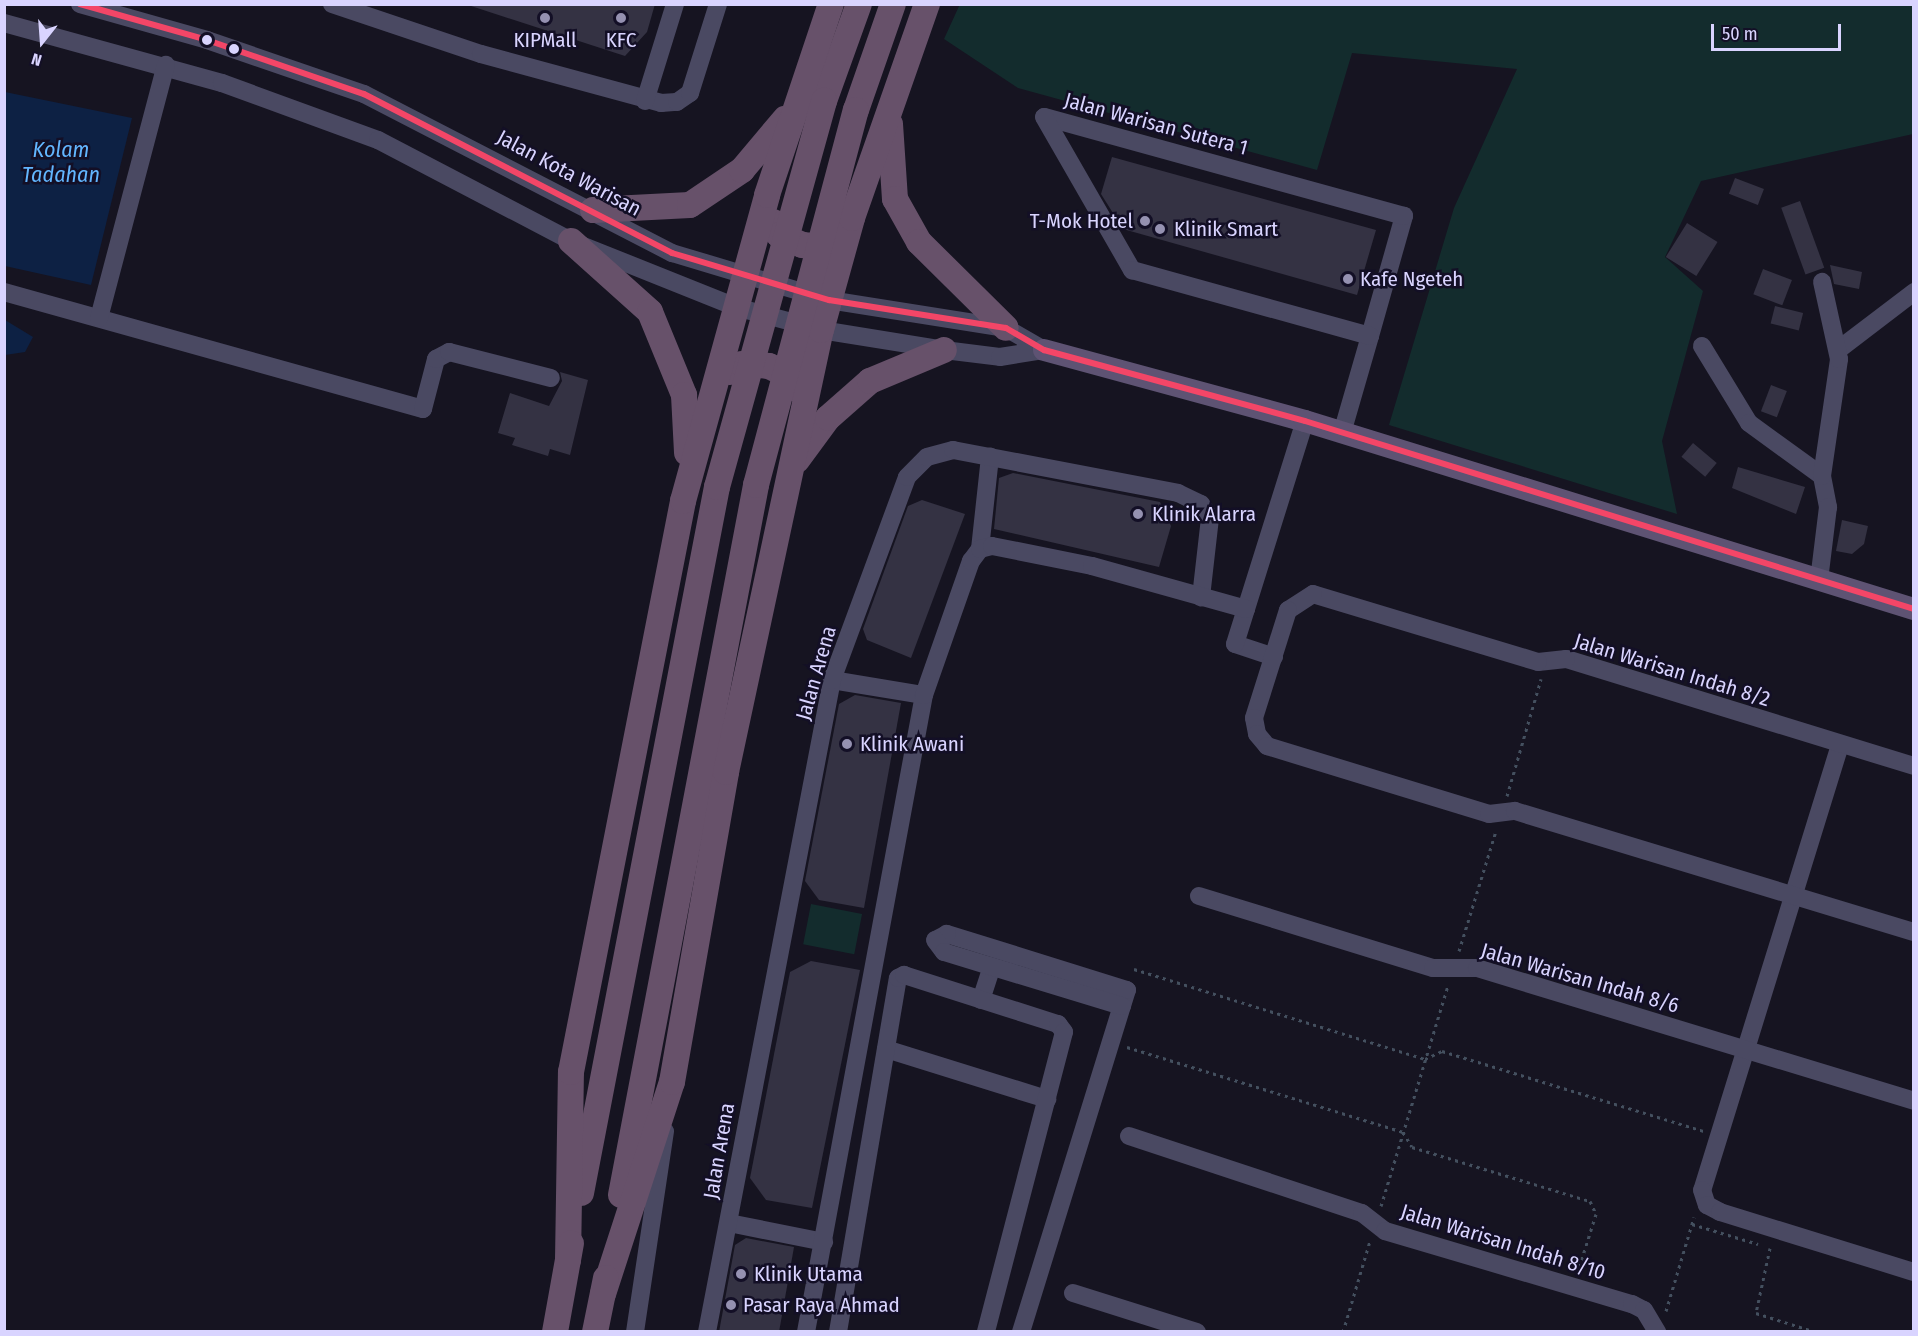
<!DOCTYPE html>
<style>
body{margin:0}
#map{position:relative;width:1918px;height:1336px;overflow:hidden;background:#161421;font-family:"Fira Sans Condensed",sans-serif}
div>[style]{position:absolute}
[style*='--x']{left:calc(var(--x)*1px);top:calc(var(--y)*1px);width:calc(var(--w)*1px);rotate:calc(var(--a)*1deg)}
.green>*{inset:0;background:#132c2d;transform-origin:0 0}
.water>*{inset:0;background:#0d2144}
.building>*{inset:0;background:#343243;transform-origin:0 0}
.path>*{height:3px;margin-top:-1.5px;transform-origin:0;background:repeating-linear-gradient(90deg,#44505f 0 3px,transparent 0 7.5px)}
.minor>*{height:18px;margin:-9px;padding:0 9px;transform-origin:9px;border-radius:9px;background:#4a4962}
.major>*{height:22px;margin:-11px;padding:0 11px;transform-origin:11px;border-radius:11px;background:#5e5373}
.highway>*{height:26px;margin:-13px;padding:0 13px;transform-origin:13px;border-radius:13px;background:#67516a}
.highway-bridge>*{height:26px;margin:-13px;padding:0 13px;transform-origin:13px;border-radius:13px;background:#67516a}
.bus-1>*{height:6px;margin:-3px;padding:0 3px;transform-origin:3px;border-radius:3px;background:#f34667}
.dots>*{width:16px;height:16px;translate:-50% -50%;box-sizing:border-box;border:3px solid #130f26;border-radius:50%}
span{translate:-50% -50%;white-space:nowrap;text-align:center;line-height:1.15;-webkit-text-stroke:5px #130f26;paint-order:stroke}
.poi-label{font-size:21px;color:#d9d4ff}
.right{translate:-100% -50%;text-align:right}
.left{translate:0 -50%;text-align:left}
.street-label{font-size:21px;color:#d9d4ff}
.water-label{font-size:22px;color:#62b6ff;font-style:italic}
.frame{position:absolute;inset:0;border:6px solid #d9d4ff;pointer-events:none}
.north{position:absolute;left:12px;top:12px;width:60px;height:60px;-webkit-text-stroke:4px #130f26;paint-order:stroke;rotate:197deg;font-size:16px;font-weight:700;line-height:24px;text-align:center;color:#d9d4ff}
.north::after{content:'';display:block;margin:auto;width:21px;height:27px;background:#d9d4ff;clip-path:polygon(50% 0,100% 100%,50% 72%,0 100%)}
.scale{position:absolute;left:1711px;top:24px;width:130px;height:27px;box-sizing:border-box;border:3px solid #d9d4ff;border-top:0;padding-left:8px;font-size:18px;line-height:21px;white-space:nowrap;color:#d9d4ff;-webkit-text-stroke:4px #130f26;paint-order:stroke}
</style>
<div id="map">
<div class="green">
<div style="clip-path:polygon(960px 4px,1913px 5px,1913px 134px,1701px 181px,1665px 257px,1703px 291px,1662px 441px,1677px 514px,1389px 425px,1454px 208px,1517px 69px,1352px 53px,1317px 170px,1018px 88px,944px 39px)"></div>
<div style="left:811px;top:904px;width:52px;height:41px;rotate:11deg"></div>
</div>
<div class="water">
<div style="clip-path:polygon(5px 92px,132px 118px,91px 285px,5px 266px)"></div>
<div style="clip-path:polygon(5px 320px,33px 337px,25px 352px,5px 355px)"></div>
</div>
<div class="building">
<div style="clip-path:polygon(465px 4px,655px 4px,647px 32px,625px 56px)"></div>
<div style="clip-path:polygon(1112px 157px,1376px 230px,1357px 295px,1123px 229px,1101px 194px)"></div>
<div style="left:1735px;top:178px;width:31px;height:17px;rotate:21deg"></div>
<div style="left:1800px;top:201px;width:71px;height:20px;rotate:70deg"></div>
<div style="left:1687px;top:223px;width:36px;height:40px;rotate:32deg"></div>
<div style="clip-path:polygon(1830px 265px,1862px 272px,1859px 289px,1834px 284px)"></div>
<div style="left:1763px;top:269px;width:31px;height:27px;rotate:21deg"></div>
<div style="left:1775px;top:306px;width:29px;height:18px;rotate:14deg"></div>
<div style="clip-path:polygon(560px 372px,588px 380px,570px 455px,550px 449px,548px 456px,512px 445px,515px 438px,498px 433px,510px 393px,549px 406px,562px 381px)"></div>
<div style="left:1771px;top:385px;width:17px;height:28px;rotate:21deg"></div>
<div style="left:1693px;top:443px;width:31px;height:18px;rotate:40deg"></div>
<div style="clip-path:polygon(1738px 467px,1805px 487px,1796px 514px,1732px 488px)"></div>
<div style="clip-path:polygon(1013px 473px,1160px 502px,1171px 526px,1159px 567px,994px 529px,999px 478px)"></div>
<div style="clip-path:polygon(922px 500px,965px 514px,911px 658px,867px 640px,863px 629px,908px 506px)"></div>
<div style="clip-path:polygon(1842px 520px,1868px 526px,1864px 544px,1852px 554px,1836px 551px)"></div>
<div style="clip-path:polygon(855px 695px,901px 703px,864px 908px,819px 900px,805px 881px,839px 704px)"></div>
<div style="clip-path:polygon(811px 961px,860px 970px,812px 1208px,766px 1200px,750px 1178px,790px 972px)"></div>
<div style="clip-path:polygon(746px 1238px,794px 1247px,779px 1332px,719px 1332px,735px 1245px)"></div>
</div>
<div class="path">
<div style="--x:1507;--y:796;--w:122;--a:-73.8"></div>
<div style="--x:1459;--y:951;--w:126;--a:-72.9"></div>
<div style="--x:1134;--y:969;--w:305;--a:17.2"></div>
<div style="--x:1425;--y:1059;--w:19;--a:-25"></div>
<div style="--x:1442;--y:1051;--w:274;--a:17"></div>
<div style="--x:1127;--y:1047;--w:289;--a:17.1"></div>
<div style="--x:1403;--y:1132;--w:17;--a:59"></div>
<div style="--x:1412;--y:1147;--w:186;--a:16.9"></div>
<div style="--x:1590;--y:1201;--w:14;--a:65"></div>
<div style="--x:1596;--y:1214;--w:60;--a:107.5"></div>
<div style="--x:1381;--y:1206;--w:230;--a:-73.1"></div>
<div style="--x:1692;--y:1224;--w:69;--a:16.9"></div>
<div style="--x:1770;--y:1248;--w:66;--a:102.2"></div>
<div style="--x:1756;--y:1313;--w:63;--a:17.6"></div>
<div style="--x:1666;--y:1311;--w:98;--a:-73.4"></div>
<div style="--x:1343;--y:1332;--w:95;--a:-73.5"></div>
</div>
<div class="minor">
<div style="--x:80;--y:4;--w:132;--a:15.8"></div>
<div style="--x:207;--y:40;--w:166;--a:19"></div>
<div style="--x:364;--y:94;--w:347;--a:27.3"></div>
<div style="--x:672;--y:253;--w:164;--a:16.7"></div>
<div style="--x:829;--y:300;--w:179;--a:9"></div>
<div style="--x:1006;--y:328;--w:44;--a:30.1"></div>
<div style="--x:332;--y:4;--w:157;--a:18.6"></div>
<div style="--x:481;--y:54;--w:187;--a:15.2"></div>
<div style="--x:661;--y:103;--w:16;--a:-4"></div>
<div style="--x:677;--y:102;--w:16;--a:-35"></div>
<div style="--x:690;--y:93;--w:93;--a:-72.5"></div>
<div style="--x:4;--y:23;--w:226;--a:15.4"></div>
<div style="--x:222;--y:83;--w:166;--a:20.1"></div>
<div style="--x:378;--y:140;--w:218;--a:27.6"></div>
<div style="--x:571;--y:241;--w:178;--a:21.8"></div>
<div style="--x:736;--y:307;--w:88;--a:15.1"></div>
<div style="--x:821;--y:330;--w:125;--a:9.2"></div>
<div style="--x:944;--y:350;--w:56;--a:7.1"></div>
<div style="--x:1000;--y:357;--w:45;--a:-9"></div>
<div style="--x:645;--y:101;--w:102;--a:-72.8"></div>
<div style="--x:4;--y:292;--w:435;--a:15.6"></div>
<div style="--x:423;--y:409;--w:52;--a:-75.4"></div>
<div style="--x:436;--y:359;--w:15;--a:-28"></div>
<div style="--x:449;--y:352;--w:105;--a:14.3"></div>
<div style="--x:99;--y:318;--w:262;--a:-75.2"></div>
<div style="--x:1702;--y:346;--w:90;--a:58.6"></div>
<div style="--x:1749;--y:423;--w:90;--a:36"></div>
<div style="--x:1822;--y:476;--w:32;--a:79"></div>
<div style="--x:1828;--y:507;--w:74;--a:97"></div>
<div style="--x:1838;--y:350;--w:96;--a:-37.3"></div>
<div style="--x:1342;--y:433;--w:101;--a:-73.9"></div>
<div style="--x:1370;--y:336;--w:125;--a:-74.2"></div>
<div style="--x:1404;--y:216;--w:373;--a:-164.6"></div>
<div style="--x:1044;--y:117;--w:177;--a:60.1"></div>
<div style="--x:1132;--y:270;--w:247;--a:15.5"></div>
<div style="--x:1822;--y:476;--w:118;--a:-81.7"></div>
<div style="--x:1839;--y:359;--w:79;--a:-102.4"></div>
<div style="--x:980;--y:549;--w:93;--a:-83.8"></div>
<div style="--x:1274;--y:657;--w:41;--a:-161.6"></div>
<div style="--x:1235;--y:644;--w:234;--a:-72.6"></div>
<div style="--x:832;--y:680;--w:93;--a:9.3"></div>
<div style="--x:1840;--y:745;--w:466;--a:107.2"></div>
<div style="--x:1702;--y:1190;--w:16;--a:72"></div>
<div style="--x:1707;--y:1205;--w:15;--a:28"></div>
<div style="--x:1720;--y:1212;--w:203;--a:17.2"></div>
<div style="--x:1914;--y:766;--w:364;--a:-162.9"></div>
<div style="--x:1566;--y:659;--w:28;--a:174"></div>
<div style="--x:1538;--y:662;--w:235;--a:-163.2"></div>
<div style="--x:1313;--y:594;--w:30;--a:147"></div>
<div style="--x:1288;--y:610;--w:113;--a:107.5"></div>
<div style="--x:1254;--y:718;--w:16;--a:79"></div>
<div style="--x:1257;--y:734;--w:16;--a:50"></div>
<div style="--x:1267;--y:746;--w:232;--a:17"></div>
<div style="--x:1489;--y:814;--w:26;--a:-7"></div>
<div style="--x:1515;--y:811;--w:417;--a:16.9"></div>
<div style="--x:1199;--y:896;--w:245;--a:17.1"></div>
<div style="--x:1433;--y:968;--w:44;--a:0"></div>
<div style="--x:1477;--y:968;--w:457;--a:16.9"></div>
<div style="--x:981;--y:1000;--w:35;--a:-72"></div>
<div style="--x:886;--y:1049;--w:169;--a:17.3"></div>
<div style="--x:1129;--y:1136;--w:245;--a:18.3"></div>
<div style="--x:1362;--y:1213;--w:29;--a:38"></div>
<div style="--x:1385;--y:1231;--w:258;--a:16.5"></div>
<div style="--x:1632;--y:1304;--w:13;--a:27"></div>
<div style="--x:1644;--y:1310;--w:26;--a:59"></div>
<div style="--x:729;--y:1223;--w:97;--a:11.3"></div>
<div style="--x:1073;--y:1293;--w:130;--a:17.5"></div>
<div style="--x:635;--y:1332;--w:203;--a:-81.5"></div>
<div style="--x:707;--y:1332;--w:664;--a:-79.15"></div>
<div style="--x:832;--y:680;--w:216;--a:-69.7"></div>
<div style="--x:907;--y:477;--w:28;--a:-45"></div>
<div style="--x:927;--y:457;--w:27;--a:-15"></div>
<div style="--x:953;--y:450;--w:229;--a:10.8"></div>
<div style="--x:1178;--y:493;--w:25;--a:26"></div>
<div style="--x:1201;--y:504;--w:17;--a:57"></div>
<div style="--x:1210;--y:518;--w:80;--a:96.5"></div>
<div style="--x:806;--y:1332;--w:648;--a:-79.51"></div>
<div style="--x:924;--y:695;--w:142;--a:-70.7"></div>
<div style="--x:971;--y:561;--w:15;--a:-53"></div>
<div style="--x:980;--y:549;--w:12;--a:-14"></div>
<div style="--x:992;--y:546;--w:102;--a:11.3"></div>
<div style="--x:1092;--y:566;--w:160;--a:15.6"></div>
<div style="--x:838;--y:1332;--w:359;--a:-80.4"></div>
<div style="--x:898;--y:978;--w:7;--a:-27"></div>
<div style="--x:904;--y:975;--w:162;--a:17.7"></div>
<div style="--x:1058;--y:1024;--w:10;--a:53"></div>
<div style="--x:1064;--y:1032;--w:310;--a:104.6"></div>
<div style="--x:1021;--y:1332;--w:358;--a:-72.8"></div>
<div style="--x:1127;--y:990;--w:189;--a:-162.7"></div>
<div style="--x:947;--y:934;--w:13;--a:153"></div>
<div style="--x:935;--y:940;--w:15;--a:53"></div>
<div style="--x:944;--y:952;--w:186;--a:16.9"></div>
</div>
<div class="major">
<div style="--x:1044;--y:350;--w:270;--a:15.2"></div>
<div style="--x:1305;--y:421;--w:637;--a:17.16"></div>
</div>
<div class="highway">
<div style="--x:824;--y:101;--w:103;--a:-70.2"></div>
<div style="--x:856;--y:110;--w:112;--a:-70.8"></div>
<div style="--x:890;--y:124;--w:75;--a:86.2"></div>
<div style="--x:895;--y:199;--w:49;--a:60.8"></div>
<div style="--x:919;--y:242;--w:122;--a:44.7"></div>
<div style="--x:593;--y:210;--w:97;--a:-3"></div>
<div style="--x:690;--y:205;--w:63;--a:-33.9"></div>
<div style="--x:742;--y:170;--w:67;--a:-49.9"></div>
<div style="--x:773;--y:222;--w:14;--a:65"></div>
<div style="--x:779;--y:235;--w:25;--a:23"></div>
<div style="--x:802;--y:245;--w:23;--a:5"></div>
<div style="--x:825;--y:247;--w:16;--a:-40"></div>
<div style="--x:571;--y:241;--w:106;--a:41.9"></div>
<div style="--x:650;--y:312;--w:90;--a:67.7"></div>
<div style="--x:684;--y:395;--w:58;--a:87"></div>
<div style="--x:730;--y:372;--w:14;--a:-34"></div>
<div style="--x:742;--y:364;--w:27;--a:4"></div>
<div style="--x:769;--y:366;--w:25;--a:26"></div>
<div style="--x:792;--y:377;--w:15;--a:62"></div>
<div style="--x:797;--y:460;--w:52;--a:-53.6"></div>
<div style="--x:828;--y:418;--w:56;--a:-41.4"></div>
<div style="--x:870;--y:381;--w:80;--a:-22.7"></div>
<div style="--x:581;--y:1193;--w:719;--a:-79.1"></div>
<div style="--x:621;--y:1195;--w:723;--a:-79.23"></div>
<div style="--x:568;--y:1260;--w:188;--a:-89.1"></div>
<div style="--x:571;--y:1072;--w:582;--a:-78.9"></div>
<div style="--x:683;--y:501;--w:317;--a:-74.6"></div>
<div style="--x:767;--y:195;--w:201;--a:-71.5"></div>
<div style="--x:603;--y:1294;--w:223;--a:-72"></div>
<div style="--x:672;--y:1082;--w:315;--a:-80.1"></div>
<div style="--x:726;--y:772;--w:452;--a:-77.9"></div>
<div style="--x:821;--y:330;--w:116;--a:-74.5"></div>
<div style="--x:852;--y:218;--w:227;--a:-70.7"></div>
<div style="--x:555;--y:1332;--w:90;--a:-79.8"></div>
<div style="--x:595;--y:1332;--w:55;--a:-78.5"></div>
</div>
<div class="highway-bridge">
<div style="--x:756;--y:485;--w:388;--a:-75.1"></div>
<div style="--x:717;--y:487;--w:401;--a:-74.5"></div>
</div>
<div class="bus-1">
<div style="--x:80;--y:4;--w:132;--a:15.8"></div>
<div style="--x:207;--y:40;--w:166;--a:19"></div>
<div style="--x:364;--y:94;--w:347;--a:27.3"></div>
<div style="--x:672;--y:253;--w:164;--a:16.7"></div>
<div style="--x:829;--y:300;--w:179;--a:9"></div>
<div style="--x:1006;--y:328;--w:44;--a:30.1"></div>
<div style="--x:1044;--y:350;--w:270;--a:15.2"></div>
<div style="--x:1305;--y:421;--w:637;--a:17.16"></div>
</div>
<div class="dots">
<div style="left:545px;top:18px;background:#9591b1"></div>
<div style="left:621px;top:18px;background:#9591b1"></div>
<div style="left:207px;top:40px;background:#d9d4ff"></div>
<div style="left:234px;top:49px;background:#d9d4ff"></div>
<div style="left:1145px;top:221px;background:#9591b1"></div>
<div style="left:1160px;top:229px;background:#9591b1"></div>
<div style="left:1348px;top:279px;background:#9591b1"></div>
<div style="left:1138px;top:514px;background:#9591b1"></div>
<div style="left:847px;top:744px;background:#9591b1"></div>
<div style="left:741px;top:1274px;background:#9591b1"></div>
<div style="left:731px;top:1305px;background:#9591b1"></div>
</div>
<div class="poi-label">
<span style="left:545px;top:40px">KIPMall</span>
<span style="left:621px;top:40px">KFC</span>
<span class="right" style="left:1133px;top:221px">T-Mok Hotel</span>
<span class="left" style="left:1174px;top:229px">Klinik Smart</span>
<span class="left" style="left:1360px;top:279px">Kafe Ngeteh</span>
<span class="left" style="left:1152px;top:514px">Klinik Alarra</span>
<span class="left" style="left:860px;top:744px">Klinik Awani</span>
<span class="left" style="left:754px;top:1274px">Klinik Utama</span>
<span class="left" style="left:743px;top:1305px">Pasar Raya Ahmad</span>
</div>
<div class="street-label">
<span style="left:1156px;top:124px;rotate:15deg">Jalan Warisan Sutera 1</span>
<span style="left:569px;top:173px;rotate:28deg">Jalan Kota Warisan</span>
<span style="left:1672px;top:670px;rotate:17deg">Jalan Warisan Indah 8/2</span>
<span style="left:816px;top:673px;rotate:-74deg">Jalan Arena</span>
<span style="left:1580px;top:978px;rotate:16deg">Jalan Warisan Indah 8/6</span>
<span style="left:719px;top:1151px;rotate:-80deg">Jalan Arena</span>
<span style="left:1503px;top:1242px;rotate:17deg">Jalan Warisan Indah 8/10</span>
</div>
<div class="water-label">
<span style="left:61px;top:162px">Kolam<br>Tadahan</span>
</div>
<div class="frame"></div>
<div class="north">N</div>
<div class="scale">50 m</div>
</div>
